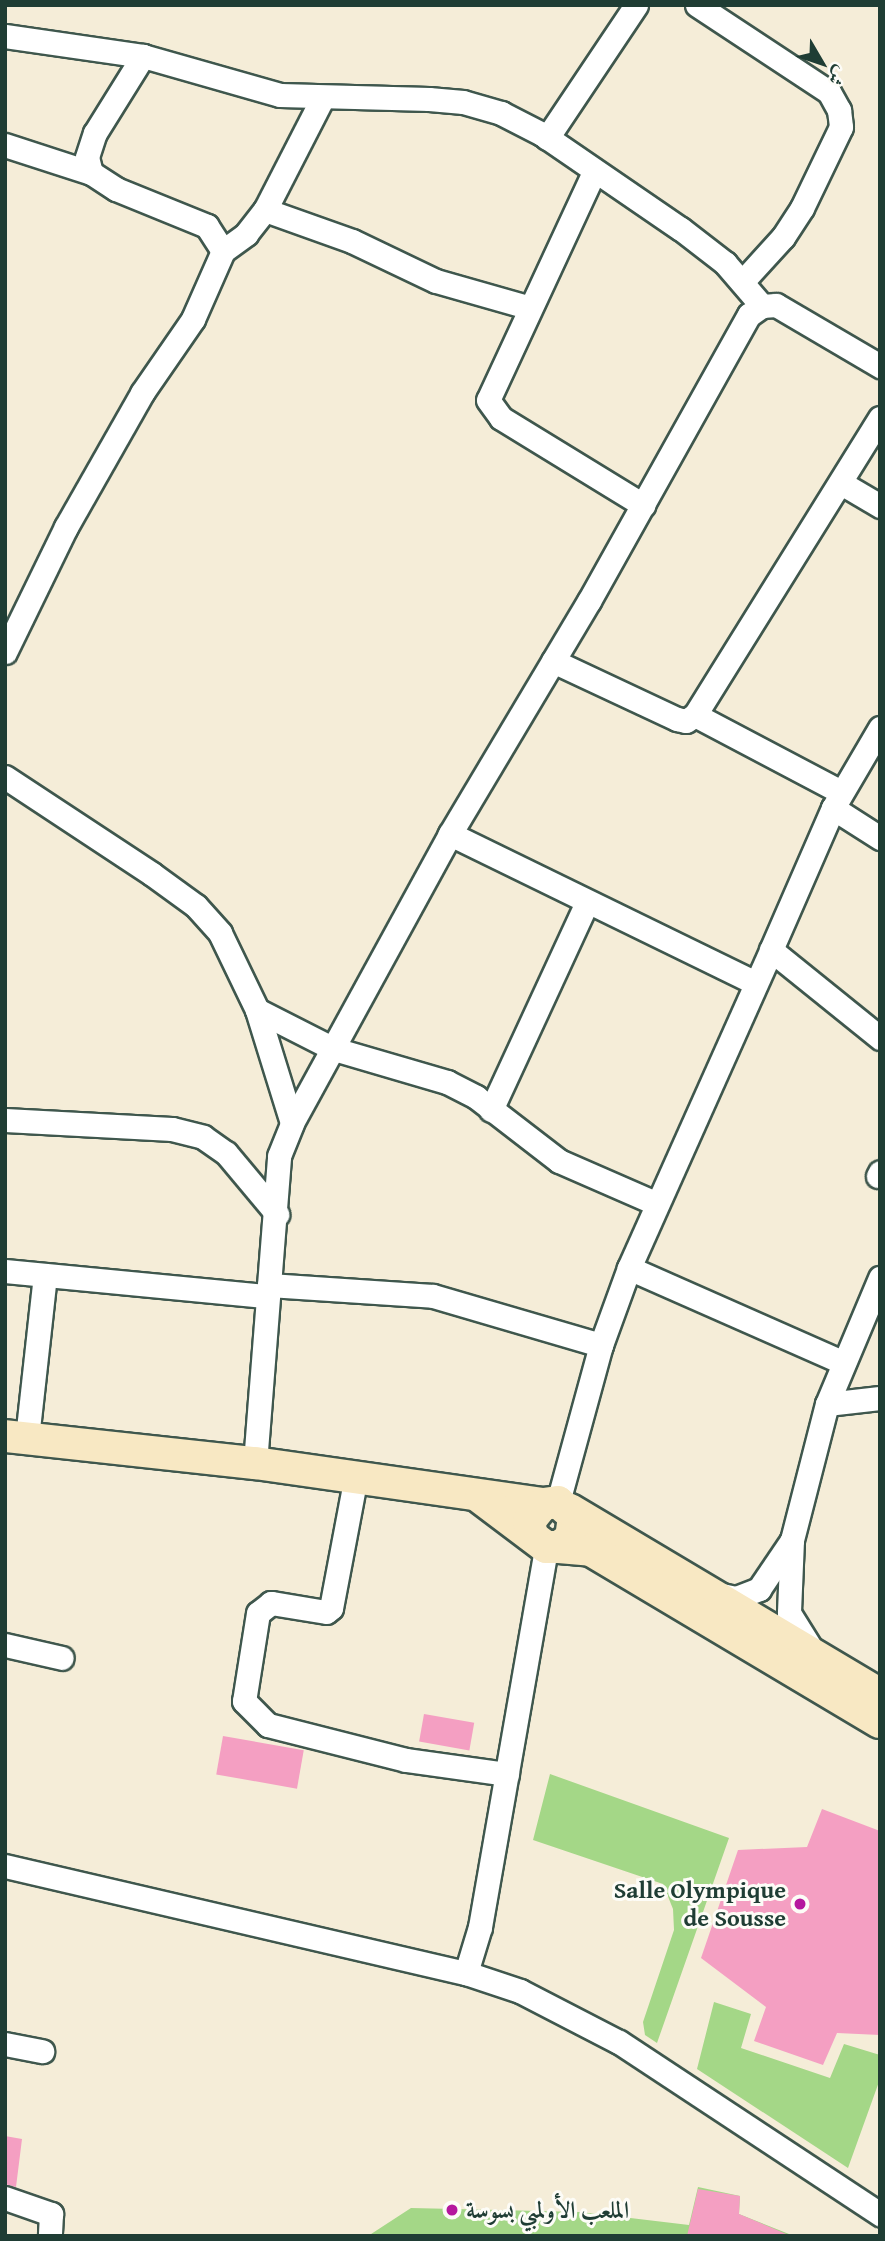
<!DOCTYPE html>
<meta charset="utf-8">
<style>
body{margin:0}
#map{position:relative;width:885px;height:2241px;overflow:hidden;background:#f5edd8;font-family:"Gentium Book Plus",Amiri,serif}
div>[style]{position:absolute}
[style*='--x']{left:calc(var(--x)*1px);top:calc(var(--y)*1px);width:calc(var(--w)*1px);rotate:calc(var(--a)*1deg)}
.green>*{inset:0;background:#a4d787}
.building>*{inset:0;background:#f49fc2;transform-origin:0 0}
.roads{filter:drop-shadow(2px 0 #3f574d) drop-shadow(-2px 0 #3f574d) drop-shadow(0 2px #3f574d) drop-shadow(0 -2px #3f574d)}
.minor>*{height:23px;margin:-11.5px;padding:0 11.5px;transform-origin:11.5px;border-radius:11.5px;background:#fff}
.secondary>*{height:32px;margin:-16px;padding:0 16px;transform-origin:16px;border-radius:16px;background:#f8e8c3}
.dots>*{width:19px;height:19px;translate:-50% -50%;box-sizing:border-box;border:4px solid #fdfcf7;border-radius:50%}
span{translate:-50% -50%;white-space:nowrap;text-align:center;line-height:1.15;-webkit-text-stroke:6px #fdfcf7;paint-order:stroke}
.poi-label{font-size:24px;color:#1f3d34;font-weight:700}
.right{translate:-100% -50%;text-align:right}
.left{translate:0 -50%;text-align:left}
.frame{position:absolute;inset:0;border:7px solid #1f3d34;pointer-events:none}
.north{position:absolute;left:787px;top:28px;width:70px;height:70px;-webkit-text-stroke:5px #fdfcf7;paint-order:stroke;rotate:129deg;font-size:19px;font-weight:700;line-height:28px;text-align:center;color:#1f3d34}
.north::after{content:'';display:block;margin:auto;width:24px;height:32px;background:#1f3d34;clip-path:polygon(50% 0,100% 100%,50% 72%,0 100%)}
</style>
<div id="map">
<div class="green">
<div style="clip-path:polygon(550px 1774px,729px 1838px,657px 2043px,645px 2035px,643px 2022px,674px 1930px,673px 1909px,663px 1884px,533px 1840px)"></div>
<div style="clip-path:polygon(714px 2002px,751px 2014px,741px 2048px,830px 2078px,844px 2044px,880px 2055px,880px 2079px,848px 2168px,697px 2069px)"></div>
<div style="clip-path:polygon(698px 2187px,740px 2196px,739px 2214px,794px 2236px,368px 2236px,411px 2208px,580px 2212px,689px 2225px)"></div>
</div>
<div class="building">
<div style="left:424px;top:1714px;width:51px;height:28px;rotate:10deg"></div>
<div style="left:223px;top:1736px;width:82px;height:39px;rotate:10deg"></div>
<div style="clip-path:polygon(822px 1809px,880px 1831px,880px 2035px,837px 2033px,823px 2065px,754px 2041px,766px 2007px,701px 1958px,738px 1850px,807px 1847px)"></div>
<div style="clip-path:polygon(5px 2136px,22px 2139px,16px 2187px,5px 2184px)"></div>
<div style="clip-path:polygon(698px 2189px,740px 2196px,739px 2214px,791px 2236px,687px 2236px)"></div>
</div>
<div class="roads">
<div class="minor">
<div style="--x:697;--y:5;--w:158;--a:33.4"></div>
<div style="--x:829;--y:92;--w:21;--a:61"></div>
<div style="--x:839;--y:110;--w:17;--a:83"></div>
<div style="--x:841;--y:127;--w:90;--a:115.7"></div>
<div style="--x:802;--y:208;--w:35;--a:123"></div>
<div style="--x:783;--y:237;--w:61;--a:132.3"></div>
<div style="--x:5;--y:36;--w:139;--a:8.2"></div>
<div style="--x:143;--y:56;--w:142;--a:15.9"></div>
<div style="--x:280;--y:95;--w:149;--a:1.5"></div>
<div style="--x:429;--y:99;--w:34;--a:5"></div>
<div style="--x:463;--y:102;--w:40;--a:16"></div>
<div style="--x:501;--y:113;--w:46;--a:27.1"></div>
<div style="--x:542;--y:134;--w:168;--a:34.4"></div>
<div style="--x:681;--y:229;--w:56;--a:37.7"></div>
<div style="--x:725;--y:263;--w:57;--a:49.3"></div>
<div style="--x:547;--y:138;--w:160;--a:-56.2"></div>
<div style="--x:5;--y:145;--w:90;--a:18"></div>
<div style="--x:594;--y:172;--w:251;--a:114.9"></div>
<div style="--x:488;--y:400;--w:22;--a:54"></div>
<div style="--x:501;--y:418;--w:167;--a:31.5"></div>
<div style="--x:265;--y:210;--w:92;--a:19.6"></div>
<div style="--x:352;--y:241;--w:93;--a:25.5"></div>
<div style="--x:436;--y:281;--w:95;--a:15.9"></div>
<div style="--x:223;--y:251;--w:29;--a:-36"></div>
<div style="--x:246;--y:234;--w:31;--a:-52"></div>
<div style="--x:265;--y:210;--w:125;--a:-62.8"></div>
<div style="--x:841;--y:483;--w:45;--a:30.5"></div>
<div style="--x:5;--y:652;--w:139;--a:-64"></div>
<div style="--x:66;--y:527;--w:154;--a:-60.4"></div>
<div style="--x:142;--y:393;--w:90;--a:-55.4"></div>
<div style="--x:193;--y:319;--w:74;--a:-66.2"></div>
<div style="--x:223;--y:251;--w:30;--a:-123"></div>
<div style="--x:207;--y:226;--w:98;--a:-157.9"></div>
<div style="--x:116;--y:189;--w:30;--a:-147"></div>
<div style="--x:91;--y:173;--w:16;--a:-104"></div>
<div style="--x:87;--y:157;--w:25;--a:-72"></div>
<div style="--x:95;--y:133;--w:91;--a:-58.1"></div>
<div style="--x:553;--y:661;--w:137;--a:25.1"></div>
<div style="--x:677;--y:719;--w:9;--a:13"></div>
<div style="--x:686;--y:721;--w:11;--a:-34"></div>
<div style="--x:695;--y:715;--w:350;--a:-58.1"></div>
<div style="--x:695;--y:715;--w:165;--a:27.8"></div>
<div style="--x:5;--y:777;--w:176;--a:33.4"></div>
<div style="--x:152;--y:874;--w:54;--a:36"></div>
<div style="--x:196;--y:906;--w:36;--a:48"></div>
<div style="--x:220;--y:933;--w:85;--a:64.3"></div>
<div style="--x:257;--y:1010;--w:118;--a:72.8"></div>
<div style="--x:833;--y:808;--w:56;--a:32.6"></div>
<div style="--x:450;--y:834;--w:271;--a:-59.2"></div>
<div style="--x:589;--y:601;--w:328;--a:-60.8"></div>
<div style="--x:749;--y:315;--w:16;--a:-35"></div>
<div style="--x:762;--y:306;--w:14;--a:-4"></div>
<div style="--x:776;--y:305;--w:121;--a:30.4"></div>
<div style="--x:771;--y:950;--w:155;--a:-66.4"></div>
<div style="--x:833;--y:808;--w:93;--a:-59.6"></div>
<div style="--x:257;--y:1010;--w:86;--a:26.9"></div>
<div style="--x:334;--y:1049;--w:118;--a:16.3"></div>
<div style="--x:447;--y:1082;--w:33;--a:27"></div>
<div style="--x:476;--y:1097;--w:105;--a:37.6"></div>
<div style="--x:559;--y:1161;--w:105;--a:23.6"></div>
<div style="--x:491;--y:1110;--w:227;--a:-65.2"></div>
<div style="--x:5;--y:1120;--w:167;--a:3.1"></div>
<div style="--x:172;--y:1129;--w:32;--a:14"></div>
<div style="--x:203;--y:1137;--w:28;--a:35"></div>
<div style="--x:226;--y:1153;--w:80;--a:50.1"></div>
<div style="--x:878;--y:1176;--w:4;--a:-63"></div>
<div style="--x:629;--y:1268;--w:233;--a:23.8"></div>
<div style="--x:5;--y:1271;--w:261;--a:5.5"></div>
<div style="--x:269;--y:1285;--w:164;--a:3.8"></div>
<div style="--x:433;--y:1296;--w:175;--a:16.3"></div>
<div style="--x:827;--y:1404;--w:53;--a:-6.5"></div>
<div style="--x:27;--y:1438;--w:163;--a:-83.7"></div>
<div style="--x:255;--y:1463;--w:308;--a:-85.5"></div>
<div style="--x:279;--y:1156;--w:35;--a:-68"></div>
<div style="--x:292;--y:1123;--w:329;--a:-61.3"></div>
<div style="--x:450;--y:834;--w:339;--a:26"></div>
<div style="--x:356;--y:1476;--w:134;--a:100.7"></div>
<div style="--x:331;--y:1608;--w:6;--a:141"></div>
<div style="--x:326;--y:1612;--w:56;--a:-170.7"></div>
<div style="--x:271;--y:1603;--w:16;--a:142"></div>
<div style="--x:258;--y:1613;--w:89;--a:99"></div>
<div style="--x:244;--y:1701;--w:34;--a:45"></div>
<div style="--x:268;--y:1725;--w:142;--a:14.2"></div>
<div style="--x:406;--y:1760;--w:102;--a:7.9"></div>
<div style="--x:558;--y:1502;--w:163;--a:-74.7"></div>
<div style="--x:601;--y:1345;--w:82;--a:-70"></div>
<div style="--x:629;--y:1268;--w:348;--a:-65.9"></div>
<div style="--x:771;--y:950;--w:140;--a:38.9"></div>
<div style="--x:792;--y:1540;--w:140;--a:-75.6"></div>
<div style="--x:827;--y:1404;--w:137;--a:-67.2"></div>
<div style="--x:717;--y:1594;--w:19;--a:12"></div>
<div style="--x:736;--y:1598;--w:25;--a:-21"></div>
<div style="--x:759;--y:1589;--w:59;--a:-56"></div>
<div style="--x:792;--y:1540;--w:73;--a:92.4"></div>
<div style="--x:789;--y:1613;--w:44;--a:58.1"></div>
<div style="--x:5;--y:1645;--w:58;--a:12.8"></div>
<div style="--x:5;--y:1866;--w:473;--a:13.1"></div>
<div style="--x:466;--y:1973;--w:57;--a:18.4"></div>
<div style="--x:520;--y:1991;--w:111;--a:27.3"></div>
<div style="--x:619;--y:2042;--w:313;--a:33.4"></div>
<div style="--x:466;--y:1973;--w:48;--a:-73.1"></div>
<div style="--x:480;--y:1927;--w:386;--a:-80.1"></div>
<div style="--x:5;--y:2044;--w:38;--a:11"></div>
<div style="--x:5;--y:2198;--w:49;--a:19.2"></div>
<div style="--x:51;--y:2214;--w:22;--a:93"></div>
</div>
<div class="secondary">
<div style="--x:5;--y:1436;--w:251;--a:6.2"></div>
<div style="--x:255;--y:1463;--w:291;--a:8.1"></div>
<div style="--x:481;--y:1498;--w:81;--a:37"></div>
<div style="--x:546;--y:1547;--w:13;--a:0"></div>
<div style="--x:559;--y:1547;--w:15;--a:-37"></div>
<div style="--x:571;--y:1538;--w:22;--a:-82"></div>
<div style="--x:574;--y:1516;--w:21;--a:-139"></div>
<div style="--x:558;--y:1502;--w:15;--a:172"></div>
<div style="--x:543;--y:1504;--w:22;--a:129"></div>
<div style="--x:529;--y:1521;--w:15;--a:79"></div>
<div style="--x:570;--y:1510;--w:361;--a:30.8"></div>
<div style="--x:559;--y:1547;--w:32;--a:5"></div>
<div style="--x:591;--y:1550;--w:336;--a:30.8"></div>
</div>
</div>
<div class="dots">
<div style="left:800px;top:1904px;background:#b5179e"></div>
<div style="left:452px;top:2210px;background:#b5179e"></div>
</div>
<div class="poi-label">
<span class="right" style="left:786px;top:1904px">Salle Olympique<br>de Sousse</span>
<span class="left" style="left:466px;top:2210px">الملعب الأولمبي بسوسة</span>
</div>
<div class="frame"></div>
<div class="north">ش</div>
</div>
